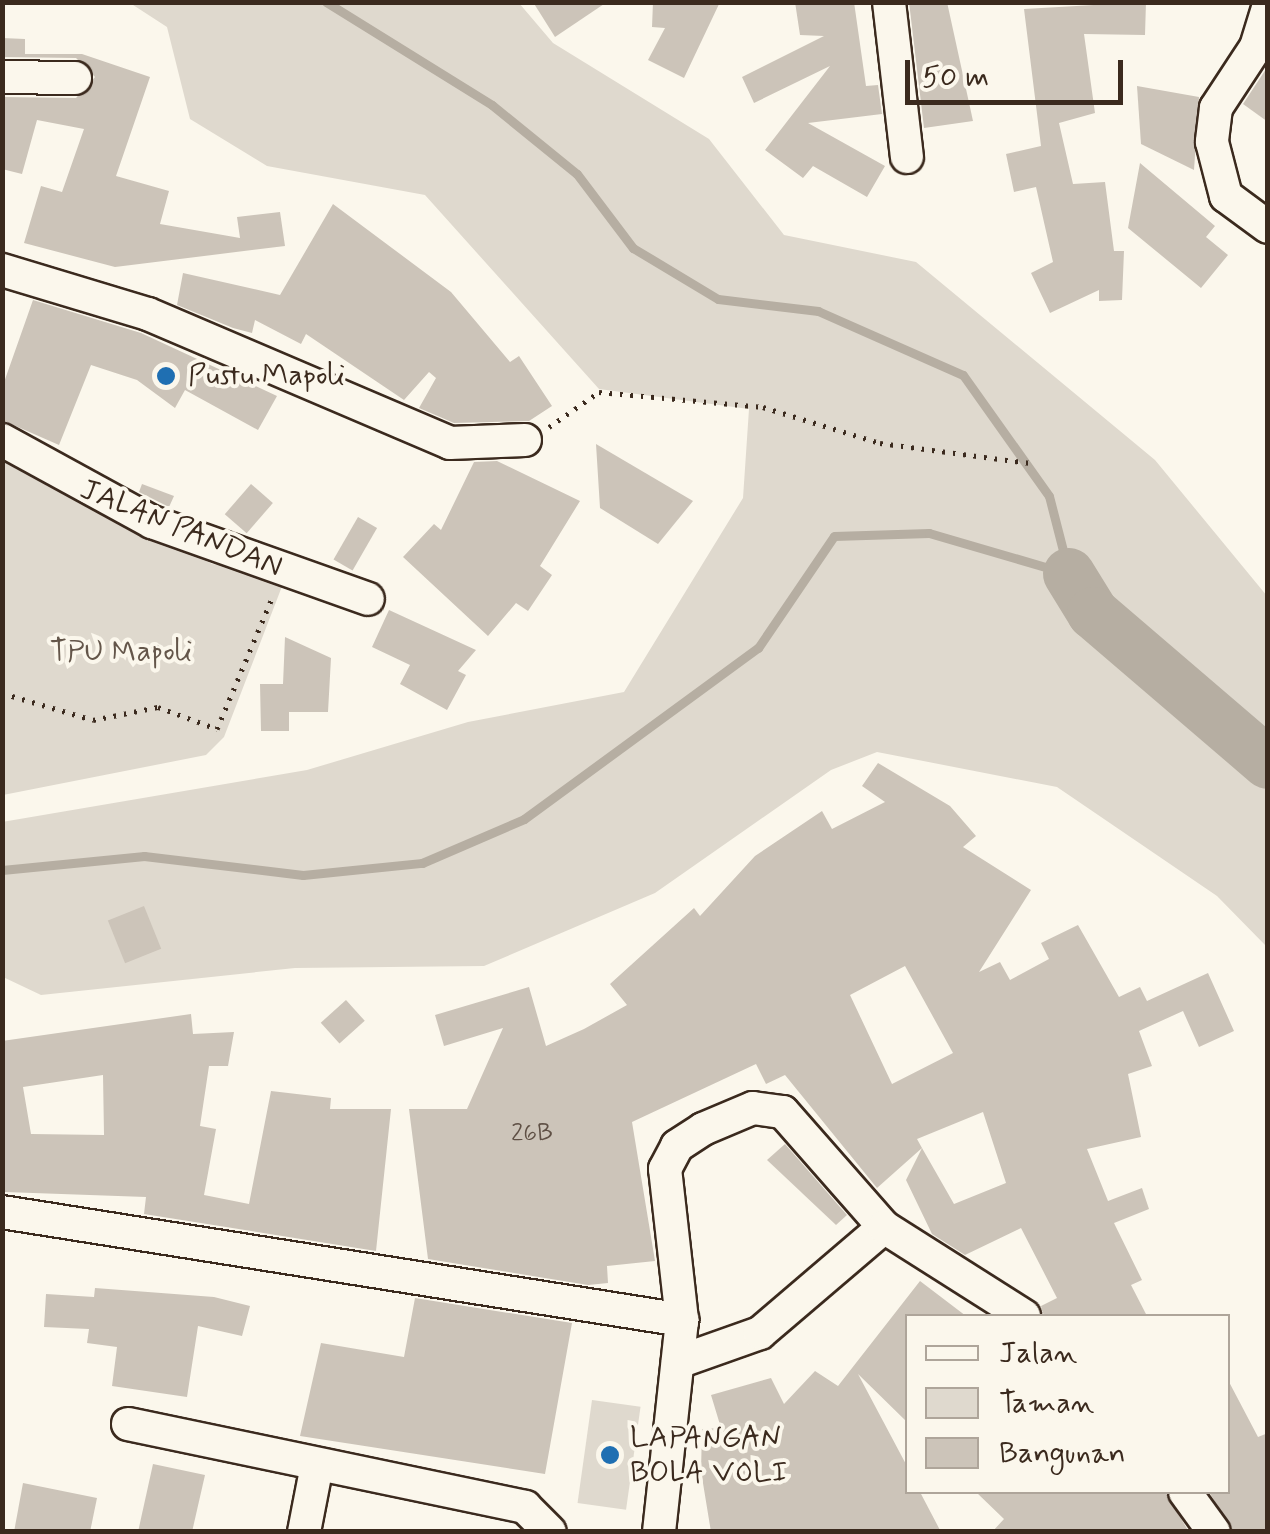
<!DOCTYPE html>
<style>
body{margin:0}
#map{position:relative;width:1270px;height:1534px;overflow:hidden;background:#fbf7ec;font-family:Mynerve,sans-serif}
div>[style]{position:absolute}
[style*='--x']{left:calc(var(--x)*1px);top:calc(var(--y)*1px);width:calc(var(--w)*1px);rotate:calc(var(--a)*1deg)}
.green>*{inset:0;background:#dfd9ce;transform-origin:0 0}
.stream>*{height:9px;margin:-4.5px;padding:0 4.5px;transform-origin:4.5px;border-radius:4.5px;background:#b6aea2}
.river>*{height:52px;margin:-26px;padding:0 26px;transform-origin:26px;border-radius:26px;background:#b6aea2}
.building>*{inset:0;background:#ccc4b9;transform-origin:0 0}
.path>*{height:5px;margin-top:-2.5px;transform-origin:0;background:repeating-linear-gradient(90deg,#3b2a1e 0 2.5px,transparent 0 10.5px)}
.roads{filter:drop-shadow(2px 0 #3b2a1e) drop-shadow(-2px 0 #3b2a1e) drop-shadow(0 2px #3b2a1e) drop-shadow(0 -2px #3b2a1e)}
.minor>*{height:32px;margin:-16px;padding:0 16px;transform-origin:16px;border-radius:16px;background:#fbf7ec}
.dots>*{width:28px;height:28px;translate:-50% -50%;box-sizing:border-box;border:5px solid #fbf7ec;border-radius:50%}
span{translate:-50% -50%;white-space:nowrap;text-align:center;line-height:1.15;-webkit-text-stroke:8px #fbf7ec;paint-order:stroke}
.number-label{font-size:25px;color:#5f5045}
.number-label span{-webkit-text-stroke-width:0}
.poi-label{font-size:30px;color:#3b2a1e}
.left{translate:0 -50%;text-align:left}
.street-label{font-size:30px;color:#3b2a1e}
.park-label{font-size:30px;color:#64564a}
.frame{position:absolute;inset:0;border:5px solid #3b2a1e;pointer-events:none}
.legend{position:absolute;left:905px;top:1314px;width:325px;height:180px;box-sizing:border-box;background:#fbf7ec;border:2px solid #aea59a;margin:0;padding:12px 18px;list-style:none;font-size:30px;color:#3b2a1e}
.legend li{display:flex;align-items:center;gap:20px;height:50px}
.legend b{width:50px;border:2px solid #aea59a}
.scale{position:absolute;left:905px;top:60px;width:218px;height:45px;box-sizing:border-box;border:5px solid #3b2a1e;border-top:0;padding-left:12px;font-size:30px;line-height:35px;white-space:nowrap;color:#3b2a1e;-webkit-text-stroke:8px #fbf7ec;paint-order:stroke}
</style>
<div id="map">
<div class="green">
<div style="clip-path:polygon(130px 3px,519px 3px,553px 43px,709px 139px,784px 235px,916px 262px,1155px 460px,1267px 596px,1267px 947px,1217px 896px,1057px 787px,877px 752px,831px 770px,655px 893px,484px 966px,295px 968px,41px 995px,3px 977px,2px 822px,307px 770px,468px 722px,624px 692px,743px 498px,749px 409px,599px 389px,425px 195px,267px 166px,190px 119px,167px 27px)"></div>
<div style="clip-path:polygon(2px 452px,212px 564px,286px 576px,224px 737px,206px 755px,3px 795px)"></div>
<div style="left:592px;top:1400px;width:49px;height:104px;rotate:8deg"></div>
</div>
<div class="stream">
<div style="--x:326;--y:2;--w:195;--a:31.8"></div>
<div style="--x:492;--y:105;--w:109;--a:39.1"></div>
<div style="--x:577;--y:174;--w:93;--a:52.9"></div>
<div style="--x:633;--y:248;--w:99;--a:31"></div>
<div style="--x:718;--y:299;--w:101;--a:6.8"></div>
<div style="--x:818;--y:311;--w:158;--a:23.8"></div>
<div style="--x:963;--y:375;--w:148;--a:54.6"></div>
<div style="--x:1049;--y:496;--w:81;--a:75.6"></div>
<div style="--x:2;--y:870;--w:143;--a:-5.6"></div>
<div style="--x:144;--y:856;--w:160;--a:6.8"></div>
<div style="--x:303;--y:875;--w:120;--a:-5.8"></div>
<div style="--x:422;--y:863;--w:111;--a:-23.3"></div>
<div style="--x:524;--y:819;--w:290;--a:-36.2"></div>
<div style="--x:758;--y:648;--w:135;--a:-55.8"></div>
<div style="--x:834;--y:536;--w:95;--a:-1.8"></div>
<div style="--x:929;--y:533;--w:146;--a:16.3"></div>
</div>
<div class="river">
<div style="--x:1069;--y:574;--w:46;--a:58.4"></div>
<div style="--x:1093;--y:613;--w:230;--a:40.6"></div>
</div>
<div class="building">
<div style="clip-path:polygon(533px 2px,607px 2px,555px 37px)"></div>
<div style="clip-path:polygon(653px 2px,720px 2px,684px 78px,648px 60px,665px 28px,652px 27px)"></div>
<div style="clip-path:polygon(795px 2px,854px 2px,866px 86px,878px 85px,882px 114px,808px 123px,885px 166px,867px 197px,813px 166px,803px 178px,765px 150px,830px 66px,754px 103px,742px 77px,824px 36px,800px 35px)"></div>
<div style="clip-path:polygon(909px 2px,947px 2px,973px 121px,924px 128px)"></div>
<div style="clip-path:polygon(1146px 2px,1145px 35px,1084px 34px,1095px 113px,1059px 123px,1073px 184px,1105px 182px,1114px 251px,1124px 251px,1122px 300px,1099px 301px,1099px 290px,1050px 313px,1031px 273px,1053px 262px,1036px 187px,1014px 192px,1006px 154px,1041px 146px,1024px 9px)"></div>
<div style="clip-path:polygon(2px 38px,25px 39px,25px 54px,82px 54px,150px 77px,116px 176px,169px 191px,160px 224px,240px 238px,237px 217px,280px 212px,285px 246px,115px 267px,24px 243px,41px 186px,62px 192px,84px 129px,37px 120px,22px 174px,2px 169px,2px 97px,76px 98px,95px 77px,76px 58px,2px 57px)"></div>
<div style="clip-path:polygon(1268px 66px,1268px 122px,1243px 104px)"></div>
<div style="clip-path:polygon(1137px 86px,1199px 97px,1194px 170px,1141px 144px)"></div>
<div style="clip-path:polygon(1140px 163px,1215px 226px,1206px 237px,1228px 255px,1201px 288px,1128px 228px)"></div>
<div style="clip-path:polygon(333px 204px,451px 292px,510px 362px,519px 356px,552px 406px,529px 421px,454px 423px,419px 408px,436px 378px,429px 372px,404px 400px,306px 334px,301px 344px,255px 320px,252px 333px,233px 328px,177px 305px,183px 273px,280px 295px)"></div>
<div style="clip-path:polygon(33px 300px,141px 333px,277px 396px,258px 430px,185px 390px,175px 408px,137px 380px,91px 365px,59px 445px,2px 420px,2px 388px)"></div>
<div style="clip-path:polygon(596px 444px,693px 501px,658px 544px,600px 508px)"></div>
<div style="clip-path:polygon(497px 461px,580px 501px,540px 566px,552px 575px,528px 611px,516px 603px,488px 636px,403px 557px,434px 524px,441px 530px,474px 462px)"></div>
<div style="clip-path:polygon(142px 484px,174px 496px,169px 507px,139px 492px)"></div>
<div style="left:251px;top:484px;width:29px;height:40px;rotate:41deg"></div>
<div style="left:358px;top:517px;width:22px;height:49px;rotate:30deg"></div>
<div style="clip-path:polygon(389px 610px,476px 650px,458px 671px,466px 675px,447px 710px,400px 684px,410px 665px,372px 647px)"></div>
<div style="clip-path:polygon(285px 637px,331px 658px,328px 712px,289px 712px,289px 731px,261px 731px,260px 684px,283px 684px)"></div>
<div style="clip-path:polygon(evenodd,878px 763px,950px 806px,976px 836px,963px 847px,1031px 890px,979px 972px,1000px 962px,1010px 980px,1049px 959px,1041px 943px,1078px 925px,1119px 997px,1140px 987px,1147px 1001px,1208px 973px,1234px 1031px,1199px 1047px,1183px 1011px,1139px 1031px,1152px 1066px,1128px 1074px,1141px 1137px,1087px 1149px,1108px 1201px,1142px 1188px,1149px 1209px,1114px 1223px,1142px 1280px,1131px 1285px,1147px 1316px,1044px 1316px,1041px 1306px,1057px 1298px,1021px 1228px,965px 1255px,932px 1234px,906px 1180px,922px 1148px,954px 1204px,1006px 1183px,983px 1112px,917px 1139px,922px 1148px,877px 1188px,785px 1075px,766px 1084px,756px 1064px,632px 1122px,655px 1261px,607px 1266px,608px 1283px,588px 1285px,428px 1259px,409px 1109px,467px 1109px,503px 1028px,444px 1046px,435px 1015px,529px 987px,546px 1046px,584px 1029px,627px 1005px,610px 984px,694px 908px,700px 916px,755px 856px,822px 811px,832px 829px,885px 802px,862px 786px,878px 763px,905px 966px,953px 1053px,892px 1084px,850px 995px,905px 966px)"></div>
<div style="left:144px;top:906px;width:46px;height:39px;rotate:68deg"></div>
<div style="left:346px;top:1000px;width:28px;height:34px;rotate:48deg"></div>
<div style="clip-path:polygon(evenodd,191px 1014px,193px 1034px,234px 1032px,228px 1066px,209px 1066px,200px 1126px,216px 1129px,204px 1195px,249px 1204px,271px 1091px,331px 1098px,330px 1109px,391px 1109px,376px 1251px,144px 1214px,146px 1197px,5px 1192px,2px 1041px,191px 1014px,103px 1075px,104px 1135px,31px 1134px,23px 1087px,103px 1075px)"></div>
<div style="clip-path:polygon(785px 1144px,847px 1215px,836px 1225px,767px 1160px)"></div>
<div style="clip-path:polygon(920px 1281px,966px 1316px,908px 1316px,908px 1423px,858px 1374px,908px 1468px,908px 1492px,920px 1492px,941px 1532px,711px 1532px,701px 1471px,702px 1429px,721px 1428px,711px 1395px,771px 1378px,784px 1404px,815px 1371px,838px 1386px)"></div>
<div style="clip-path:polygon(95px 1288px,214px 1297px,250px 1306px,242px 1336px,198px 1326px,187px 1397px,112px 1386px,117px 1347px,87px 1343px,89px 1329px,44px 1327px,46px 1294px,94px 1297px)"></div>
<div style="clip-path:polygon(415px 1298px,572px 1323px,545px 1474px,300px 1436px,321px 1343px,404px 1357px)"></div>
<div style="clip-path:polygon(1228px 1380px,1258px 1437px,1268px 1433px,1268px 1532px,1234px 1532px,1209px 1492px,1228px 1492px)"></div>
<div style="clip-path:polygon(153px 1464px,205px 1475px,192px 1532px,138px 1532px)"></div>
<div style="clip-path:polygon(23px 1483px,97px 1498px,90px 1532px,14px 1532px)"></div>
<div style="clip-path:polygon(976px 1492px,1165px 1492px,1189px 1532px,992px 1532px,1004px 1519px)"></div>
</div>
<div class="path">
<div style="--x:549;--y:427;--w:61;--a:-35"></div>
<div style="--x:599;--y:392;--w:165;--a:5.2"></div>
<div style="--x:763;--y:407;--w:122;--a:17.1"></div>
<div style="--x:880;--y:443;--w:150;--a:7.6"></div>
<div style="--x:2;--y:693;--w:95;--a:16.5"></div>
<div style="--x:93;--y:720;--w:66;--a:-11.3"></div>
<div style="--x:158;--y:707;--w:63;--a:20.4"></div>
<div style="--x:217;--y:729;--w:142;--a:-67.2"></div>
</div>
<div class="roads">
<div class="minor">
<div style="--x:889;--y:2;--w:156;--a:83.4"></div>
<div style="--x:1268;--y:8;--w:41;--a:107.1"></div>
<div style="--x:1256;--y:47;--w:73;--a:123.3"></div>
<div style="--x:1216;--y:108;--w:34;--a:97"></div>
<div style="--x:1212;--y:142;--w:56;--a:75.5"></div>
<div style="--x:1226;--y:196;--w:52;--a:36.4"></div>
<div style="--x:2;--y:77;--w:73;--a:0.8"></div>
<div style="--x:2;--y:270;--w:152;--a:16.8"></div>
<div style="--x:148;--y:314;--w:328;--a:23.1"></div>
<div style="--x:450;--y:443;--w:75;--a:-2.3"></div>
<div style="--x:2;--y:440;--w:171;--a:28.7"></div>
<div style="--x:152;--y:522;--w:229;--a:19.6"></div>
<div style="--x:2;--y:1212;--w:689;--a:9.02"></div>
<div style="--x:678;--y:1362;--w:87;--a:-19.5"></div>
<div style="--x:760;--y:1333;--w:163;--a:-40.5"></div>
<div style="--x:128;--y:1424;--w:406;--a:11.8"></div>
<div style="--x:525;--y:1507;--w:35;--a:45"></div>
<div style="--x:1185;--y:1492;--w:49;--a:54.1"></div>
<div style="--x:304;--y:1532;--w:63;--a:-79"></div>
<div style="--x:659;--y:1532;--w:213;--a:-83.8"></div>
<div style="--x:682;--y:1320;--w:152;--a:-96.4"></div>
<div style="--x:665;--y:1169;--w:26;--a:-62"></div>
<div style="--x:677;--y:1146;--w:31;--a:-33"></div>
<div style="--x:703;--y:1129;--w:54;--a:-22.8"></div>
<div style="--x:753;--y:1108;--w:30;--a:8"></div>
<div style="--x:783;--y:1112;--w:153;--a:48.7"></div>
<div style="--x:884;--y:1227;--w:166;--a:32.4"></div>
</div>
</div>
<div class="dots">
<div style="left:166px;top:376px;background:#1f6fb2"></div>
<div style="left:610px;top:1455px;background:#1f6fb2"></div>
</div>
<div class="number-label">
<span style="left:532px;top:1134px">26B</span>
</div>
<div class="poi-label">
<span class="left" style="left:188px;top:376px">Pustu Mapoli</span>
<span class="left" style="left:630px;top:1455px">LAPANGAN<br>BOLA VOLI</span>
</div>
<div class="street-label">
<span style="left:181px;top:529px;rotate:22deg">JALAN PANDAN</span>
</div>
<div class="park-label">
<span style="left:121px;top:652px">TPU Mapoli</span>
</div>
<div class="frame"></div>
<ul class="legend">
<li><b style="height:12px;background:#fbf7ec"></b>Jalan</li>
<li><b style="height:28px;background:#dfd9ce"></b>Taman</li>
<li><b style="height:28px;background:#ccc4b9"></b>Bangunan</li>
</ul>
<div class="scale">50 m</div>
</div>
